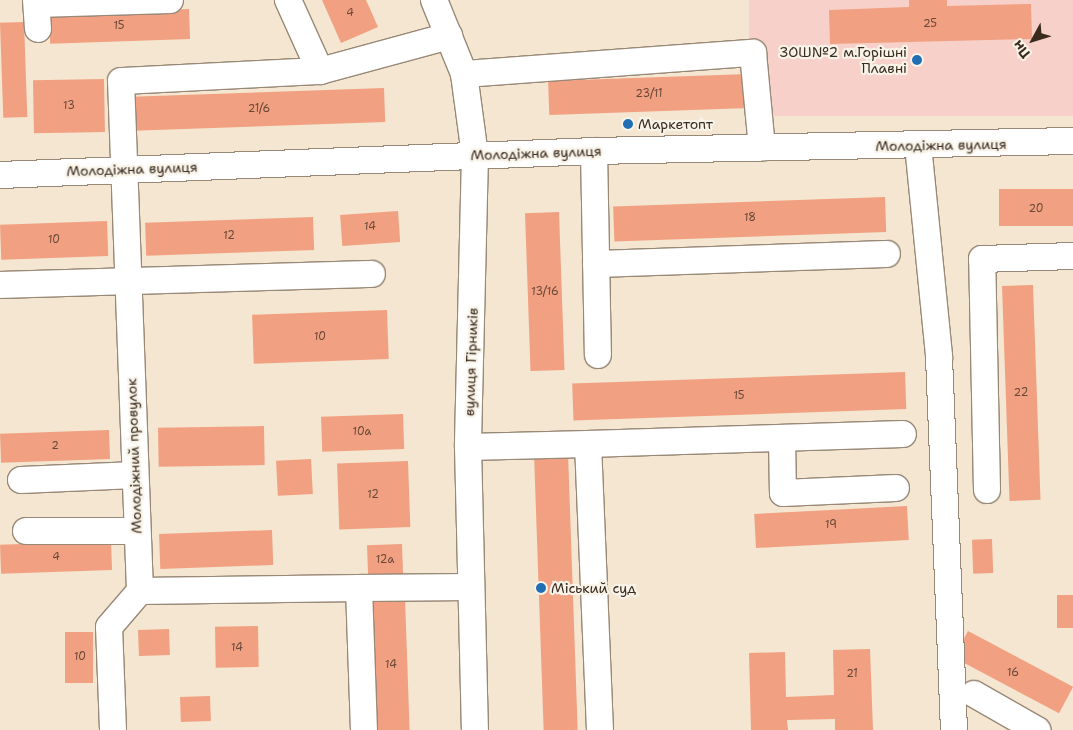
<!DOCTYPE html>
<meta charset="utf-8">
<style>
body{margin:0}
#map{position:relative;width:1073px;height:730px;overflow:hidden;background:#f4e6d0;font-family:"Shantell Sans",sans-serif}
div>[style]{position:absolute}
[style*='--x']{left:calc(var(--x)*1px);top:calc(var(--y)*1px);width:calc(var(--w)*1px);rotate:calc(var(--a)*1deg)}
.built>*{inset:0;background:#f7d0c9;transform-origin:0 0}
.building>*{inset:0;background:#f1a081;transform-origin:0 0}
.roads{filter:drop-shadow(1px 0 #988877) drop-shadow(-1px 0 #988877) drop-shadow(0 1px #988877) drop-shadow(0 -1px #988877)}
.minor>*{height:26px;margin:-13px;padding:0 13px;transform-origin:13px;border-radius:13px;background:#fff}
.dots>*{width:14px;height:14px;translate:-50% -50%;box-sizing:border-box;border:2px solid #f7f3e8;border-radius:50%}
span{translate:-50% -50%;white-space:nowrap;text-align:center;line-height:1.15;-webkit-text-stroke:4.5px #f7f3e8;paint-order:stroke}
.number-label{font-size:11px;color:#684837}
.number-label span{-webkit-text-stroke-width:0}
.poi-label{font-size:14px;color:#3b2a1e}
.right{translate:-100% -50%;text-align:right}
.left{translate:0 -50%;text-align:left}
.street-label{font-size:14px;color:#3b2a1e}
.north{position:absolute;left:1008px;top:15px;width:50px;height:50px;-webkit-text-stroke:4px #f7f3e8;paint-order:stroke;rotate:231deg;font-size:14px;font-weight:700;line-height:20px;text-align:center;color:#3b2a1e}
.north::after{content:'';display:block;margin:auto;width:18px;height:22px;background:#3b2a1e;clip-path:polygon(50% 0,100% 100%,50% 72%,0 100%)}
</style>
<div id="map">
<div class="built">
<div style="left:749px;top:0;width:324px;height:116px"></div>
</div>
<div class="building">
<div style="clip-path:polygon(322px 0,366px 0,378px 27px,341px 43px)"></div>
<div style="clip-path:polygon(909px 0,947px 0,947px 6px,1031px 4px,1032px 39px,830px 44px,829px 10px,909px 7px)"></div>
<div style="left:189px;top:9px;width:30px;height:140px;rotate:88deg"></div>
<div style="left:24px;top:22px;width:95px;height:24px;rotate:88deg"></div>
<div style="left:748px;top:74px;width:34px;height:200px;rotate:88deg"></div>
<div style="left:104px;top:79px;width:53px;height:71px;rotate:89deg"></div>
<div style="left:384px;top:88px;width:34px;height:252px;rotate:88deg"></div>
<div style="left:1073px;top:189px;width:37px;height:74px;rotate:90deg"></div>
<div style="left:885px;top:197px;width:35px;height:272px;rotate:88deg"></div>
<div style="left:398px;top:211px;width:31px;height:58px;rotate:86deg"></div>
<div style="left:559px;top:212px;width:158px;height:34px;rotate:88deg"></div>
<div style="left:313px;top:217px;width:33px;height:168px;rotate:88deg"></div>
<div style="left:107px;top:221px;width:35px;height:107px;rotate:88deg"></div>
<div style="left:1033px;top:285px;width:215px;height:31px;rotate:88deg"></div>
<div style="left:387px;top:310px;width:49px;height:135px;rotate:88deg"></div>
<div style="left:905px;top:372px;width:37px;height:333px;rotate:88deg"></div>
<div style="left:403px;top:414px;width:35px;height:82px;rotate:88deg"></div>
<div style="left:264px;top:426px;width:39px;height:106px;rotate:89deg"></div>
<div style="left:109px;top:430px;width:29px;height:109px;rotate:88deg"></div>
<div style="left:568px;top:453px;width:277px;height:34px;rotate:88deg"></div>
<div style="left:311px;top:459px;width:35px;height:35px;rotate:87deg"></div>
<div style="left:408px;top:461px;width:66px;height:71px;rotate:88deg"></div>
<div style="left:907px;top:506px;width:34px;height:153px;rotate:87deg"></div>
<div style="left:272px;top:530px;width:35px;height:113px;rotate:88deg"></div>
<div style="left:992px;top:539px;width:34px;height:20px;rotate:88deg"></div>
<div style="left:111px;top:541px;width:29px;height:111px;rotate:88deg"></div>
<div style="left:402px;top:544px;width:31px;height:35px;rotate:88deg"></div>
<div style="left:1057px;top:595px;width:16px;height:33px"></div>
<div style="left:405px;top:598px;width:132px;height:33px;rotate:88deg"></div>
<div style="left:258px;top:626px;width:41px;height:43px;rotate:89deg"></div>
<div style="left:169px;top:629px;width:26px;height:31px;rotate:88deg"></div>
<div style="left:968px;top:631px;width:119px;height:30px;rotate:28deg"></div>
<div style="left:65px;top:632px;width:28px;height:51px"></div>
<div style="clip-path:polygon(870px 649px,873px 730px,835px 730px,835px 719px,787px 720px,788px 730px,751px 730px,749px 653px,785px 652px,786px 697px,834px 695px,833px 650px)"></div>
<div style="left:210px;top:696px;width:25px;height:30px;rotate:88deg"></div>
</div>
<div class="roads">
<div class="minor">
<div style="--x:36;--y:0;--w:29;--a:86"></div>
<div style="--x:288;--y:0;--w:78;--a:65.7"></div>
<div style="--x:320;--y:71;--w:134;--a:-15.2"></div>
<div style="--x:434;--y:0;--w:80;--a:67.9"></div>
<div style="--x:464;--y:74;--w:82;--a:82.3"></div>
<div style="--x:475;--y:155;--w:292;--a:91.4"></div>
<div style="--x:468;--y:447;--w:283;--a:88.6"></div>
<div style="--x:37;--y:4;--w:133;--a:-1.7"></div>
<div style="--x:464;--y:74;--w:290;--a:-4.2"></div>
<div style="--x:753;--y:53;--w:95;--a:84.6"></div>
<div style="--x:918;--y:145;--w:213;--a:84.3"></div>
<div style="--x:939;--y:357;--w:373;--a:87.7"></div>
<div style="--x:594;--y:151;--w:204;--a:88.9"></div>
<div style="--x:0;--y:175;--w:594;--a:-2.31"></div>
<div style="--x:594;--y:151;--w:479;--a:-1.2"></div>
<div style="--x:596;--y:264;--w:291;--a:-2"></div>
<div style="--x:0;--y:285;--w:372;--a:-1.7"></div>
<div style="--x:782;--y:438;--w:55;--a:89"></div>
<div style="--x:783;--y:493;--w:113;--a:-2.5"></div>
<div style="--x:588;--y:444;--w:315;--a:-1.8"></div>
<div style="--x:468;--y:447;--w:120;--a:-1.4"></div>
<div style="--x:588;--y:444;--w:286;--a:87.6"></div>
<div style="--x:21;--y:480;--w:114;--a:-2.5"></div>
<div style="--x:987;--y:490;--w:231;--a:-91.2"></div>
<div style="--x:982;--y:259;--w:91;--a:-1.9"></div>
<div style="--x:26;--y:531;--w:111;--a:0"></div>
<div style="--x:359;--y:588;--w:112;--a:-0.5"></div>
<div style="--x:140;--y:591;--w:219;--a:-0.8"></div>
<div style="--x:359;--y:588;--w:142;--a:88"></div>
<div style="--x:974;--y:694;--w:73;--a:29.7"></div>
<div style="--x:113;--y:730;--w:103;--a:-92.2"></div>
<div style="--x:109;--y:627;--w:48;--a:-49.3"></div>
<div style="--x:140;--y:591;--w:510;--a:-92.13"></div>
<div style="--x:121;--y:81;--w:199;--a:-2.9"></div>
</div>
</div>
<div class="dots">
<div style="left:917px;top:60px;background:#1f6fb2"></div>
<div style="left:628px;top:124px;background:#1f6fb2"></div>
<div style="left:541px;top:588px;background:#1f6fb2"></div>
</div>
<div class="number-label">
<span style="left:350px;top:13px">4</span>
<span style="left:930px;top:24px">25</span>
<span style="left:119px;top:26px">15</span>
<span style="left:649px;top:94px">23/11</span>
<span style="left:69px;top:106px">13</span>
<span style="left:259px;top:109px">21/6</span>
<span style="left:1036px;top:209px">20</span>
<span style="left:750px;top:218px">18</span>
<span style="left:370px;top:227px">14</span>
<span style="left:229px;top:236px">12</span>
<span style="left:54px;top:240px">10</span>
<span style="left:545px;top:292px">13/16</span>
<span style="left:320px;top:337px">10</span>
<span style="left:1021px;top:393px">22</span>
<span style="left:739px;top:396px">15</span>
<span style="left:362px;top:432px">10а</span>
<span style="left:55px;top:446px">2</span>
<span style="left:373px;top:495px">12</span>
<span style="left:831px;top:525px">19</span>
<span style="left:56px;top:557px">4</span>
<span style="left:385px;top:560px">12а</span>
<span style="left:237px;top:648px">14</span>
<span style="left:80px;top:657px">10</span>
<span style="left:391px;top:665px">14</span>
<span style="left:1013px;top:673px">16</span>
<span style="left:852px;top:674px">21</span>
</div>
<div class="poi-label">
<span class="right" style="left:907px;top:60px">ЗОШ№2 м.Горішні<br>Плавні</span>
<span class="left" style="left:638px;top:124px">Маркетопт</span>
<span class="left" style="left:551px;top:588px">Міський суд</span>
</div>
<div class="street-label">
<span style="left:941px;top:145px;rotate:-1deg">Молодіжна вулиця</span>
<span style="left:536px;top:153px;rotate:-2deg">Молодіжна вулиця</span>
<span style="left:132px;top:169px;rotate:-2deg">Молодіжна вулиця</span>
<span style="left:471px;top:362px;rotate:-88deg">вулиця Гірників</span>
<span style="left:134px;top:456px;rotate:-92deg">Молодіжний провулок</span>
</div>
<div class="north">Пн</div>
</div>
